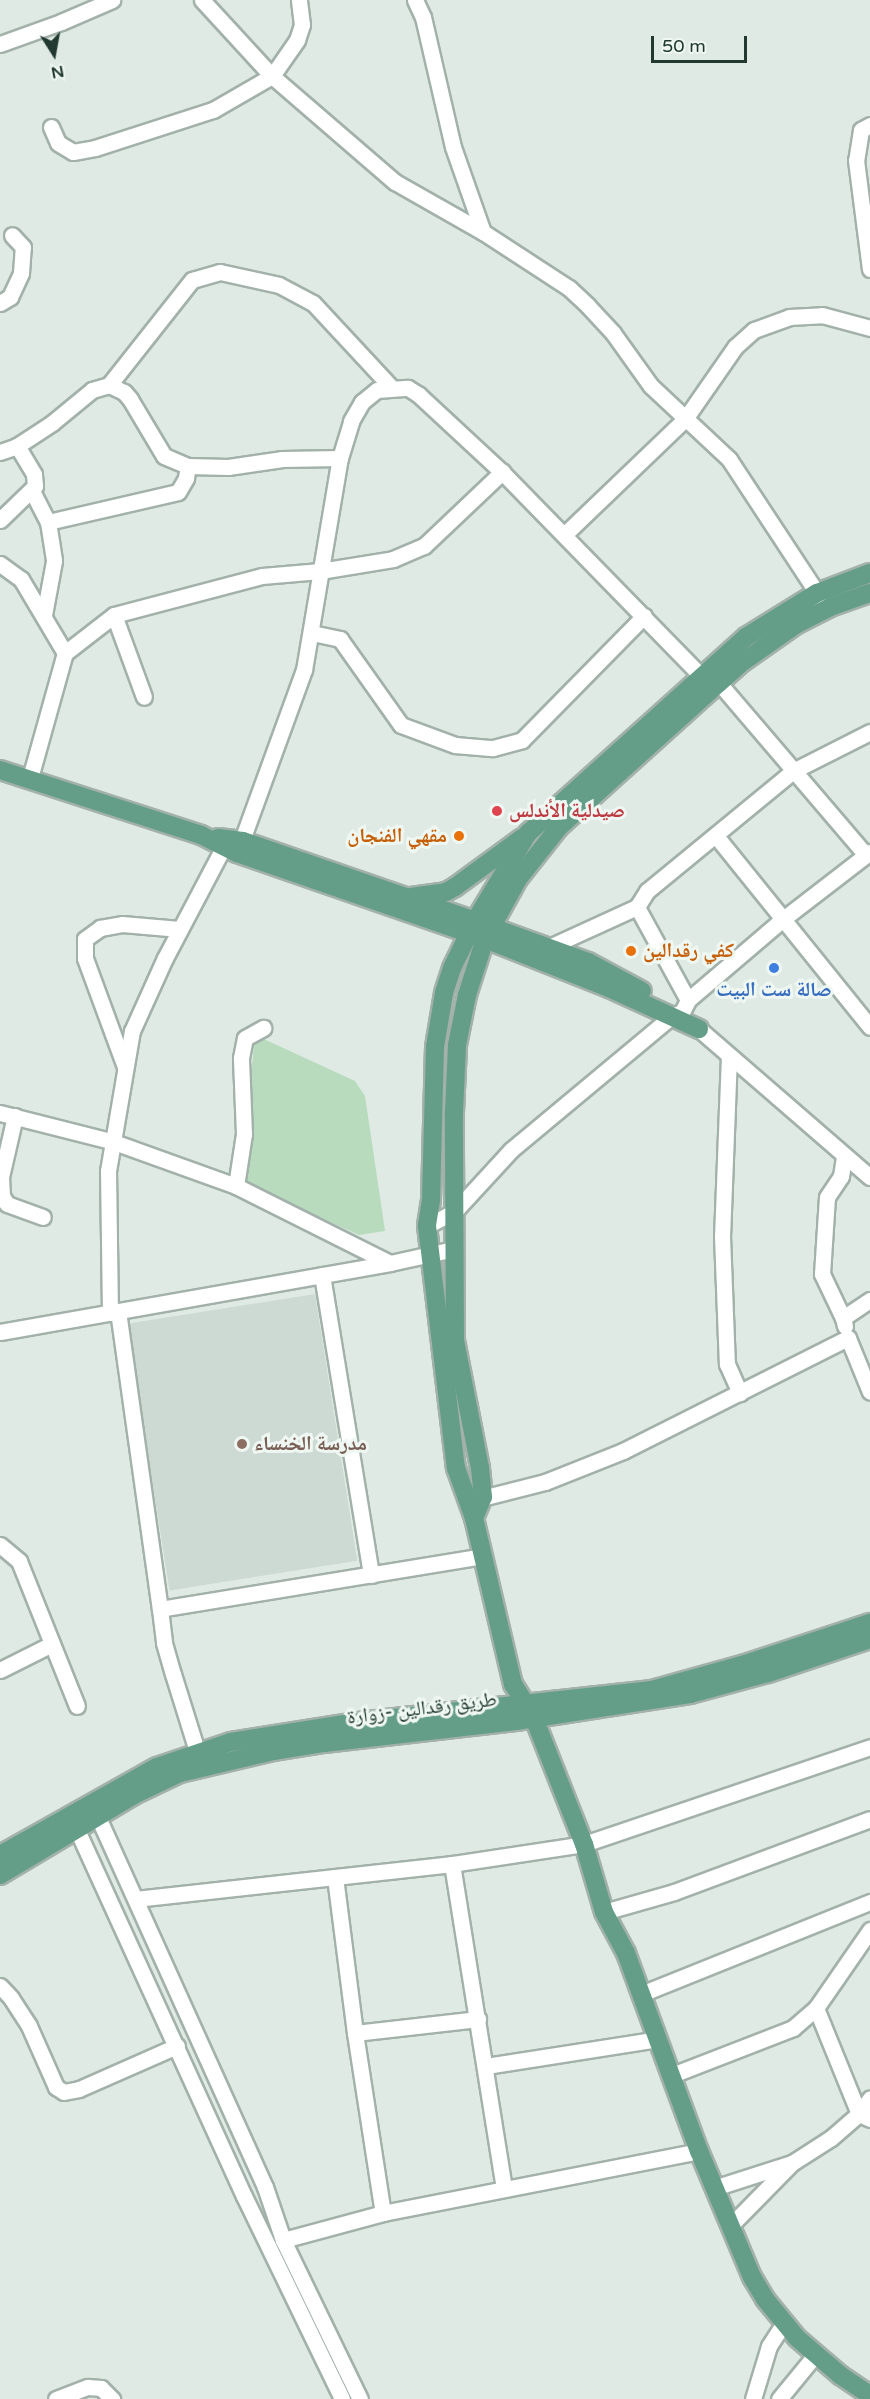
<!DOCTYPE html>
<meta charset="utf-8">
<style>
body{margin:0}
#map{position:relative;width:870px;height:2399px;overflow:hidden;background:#dfeae4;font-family:"Varela Round","Noto Naskh Arabic",sans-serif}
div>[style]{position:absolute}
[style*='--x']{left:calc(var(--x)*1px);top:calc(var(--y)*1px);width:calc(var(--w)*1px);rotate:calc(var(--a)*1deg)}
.built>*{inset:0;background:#cdd9d3;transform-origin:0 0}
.green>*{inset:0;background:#b8dbbe}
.roads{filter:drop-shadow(2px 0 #a2b1aa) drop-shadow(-2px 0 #a2b1aa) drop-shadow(0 2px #a2b1aa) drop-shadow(0 -2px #a2b1aa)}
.minor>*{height:15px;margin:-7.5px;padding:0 7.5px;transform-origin:7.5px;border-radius:7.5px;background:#fff}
.major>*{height:18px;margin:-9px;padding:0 9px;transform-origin:9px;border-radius:9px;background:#649e89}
.dots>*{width:16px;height:16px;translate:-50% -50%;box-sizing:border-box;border:3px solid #eff7f2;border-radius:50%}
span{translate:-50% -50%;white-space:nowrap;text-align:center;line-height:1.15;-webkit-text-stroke:6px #eff7f2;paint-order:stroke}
.health-label{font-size:20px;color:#be3a42;font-weight:700}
.left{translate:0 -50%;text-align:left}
.food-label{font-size:20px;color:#c56008;font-weight:700}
.right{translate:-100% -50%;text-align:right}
.shop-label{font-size:20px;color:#366cbe;font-weight:700}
.education-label{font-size:20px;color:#785e54;font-weight:700}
.street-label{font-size:20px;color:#213930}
.north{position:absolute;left:24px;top:24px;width:60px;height:60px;-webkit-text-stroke:4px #eff7f2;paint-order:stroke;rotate:169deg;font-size:16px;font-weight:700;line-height:24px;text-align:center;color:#213930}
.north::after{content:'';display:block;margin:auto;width:21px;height:27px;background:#213930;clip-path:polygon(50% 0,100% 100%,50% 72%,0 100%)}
.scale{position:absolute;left:651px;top:36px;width:96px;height:27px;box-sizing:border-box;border:3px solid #213930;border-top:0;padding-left:8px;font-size:18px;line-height:21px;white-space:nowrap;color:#213930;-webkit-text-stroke:4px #eff7f2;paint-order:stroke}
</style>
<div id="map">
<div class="built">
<div style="left:315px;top:1294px;width:270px;height:190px;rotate:81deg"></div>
</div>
<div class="green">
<div style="clip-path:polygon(255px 1035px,355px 1081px,365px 1096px,385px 1231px,359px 1235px,241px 1182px)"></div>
</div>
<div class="roads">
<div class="minor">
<div style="--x:202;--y:0;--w:103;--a:47.4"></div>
<div style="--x:272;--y:76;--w:162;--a:40.8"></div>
<div style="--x:395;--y:182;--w:101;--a:29.6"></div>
<div style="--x:483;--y:232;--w:103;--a:33.1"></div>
<div style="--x:569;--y:288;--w:26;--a:43"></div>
<div style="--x:588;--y:306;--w:37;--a:47"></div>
<div style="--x:613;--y:333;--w:65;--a:54.4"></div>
<div style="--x:651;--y:386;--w:107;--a:43.1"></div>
<div style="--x:729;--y:459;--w:160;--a:56.7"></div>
<div style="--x:817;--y:593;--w:12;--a:70"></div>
<div style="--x:415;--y:0;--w:19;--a:65"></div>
<div style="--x:423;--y:17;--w:133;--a:77"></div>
<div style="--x:453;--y:147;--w:90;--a:70.6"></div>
<div style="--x:0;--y:44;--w:65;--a:-19.8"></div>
<div style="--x:61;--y:22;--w:56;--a:-23.3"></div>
<div style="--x:870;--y:125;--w:10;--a:151"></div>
<div style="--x:861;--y:130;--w:30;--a:99"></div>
<div style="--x:856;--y:160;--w:110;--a:82.7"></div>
<div style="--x:51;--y:127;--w:17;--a:66"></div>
<div style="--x:58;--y:143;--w:17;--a:31"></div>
<div style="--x:73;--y:152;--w:22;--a:-10"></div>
<div style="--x:95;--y:148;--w:124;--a:-17.9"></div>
<div style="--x:213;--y:110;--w:68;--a:-30"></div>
<div style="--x:272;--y:76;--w:44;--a:-55.2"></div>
<div style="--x:297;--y:40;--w:16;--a:-72"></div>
<div style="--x:302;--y:25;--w:25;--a:-97"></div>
<div style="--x:0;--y:303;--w:12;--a:-31"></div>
<div style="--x:10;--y:297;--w:26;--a:-65"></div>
<div style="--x:21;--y:273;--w:26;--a:-86"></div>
<div style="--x:23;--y:247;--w:16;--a:-133"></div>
<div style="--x:109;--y:385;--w:134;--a:-51.7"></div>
<div style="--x:192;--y:280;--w:29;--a:-16"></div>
<div style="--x:220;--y:272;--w:60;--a:12.4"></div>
<div style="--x:279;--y:285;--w:38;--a:28"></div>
<div style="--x:313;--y:303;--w:115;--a:47.1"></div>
<div style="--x:0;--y:452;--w:18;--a:-19"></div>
<div style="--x:17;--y:446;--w:42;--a:-33.3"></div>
<div style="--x:52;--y:423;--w:52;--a:-39.5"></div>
<div style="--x:92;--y:390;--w:18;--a:-16"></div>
<div style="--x:109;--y:385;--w:17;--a:25"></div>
<div style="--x:124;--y:392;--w:9;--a:49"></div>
<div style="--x:130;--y:399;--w:66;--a:59.2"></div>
<div style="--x:164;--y:456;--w:26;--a:23"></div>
<div style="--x:188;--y:466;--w:40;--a:1.4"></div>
<div style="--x:228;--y:467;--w:55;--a:-8.4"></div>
<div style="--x:282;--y:459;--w:58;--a:-1"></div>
<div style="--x:32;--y:491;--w:35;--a:63"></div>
<div style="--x:48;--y:522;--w:39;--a:81"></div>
<div style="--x:54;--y:561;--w:55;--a:100.5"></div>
<div style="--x:0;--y:520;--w:49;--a:-44.2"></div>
<div style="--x:35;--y:486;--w:12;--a:-95"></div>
<div style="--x:34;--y:474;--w:33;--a:-121"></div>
<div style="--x:48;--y:522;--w:133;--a:-13"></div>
<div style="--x:178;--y:492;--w:16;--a:-60"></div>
<div style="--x:186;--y:478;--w:12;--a:-81"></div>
<div style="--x:565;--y:534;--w:166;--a:-43.8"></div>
<div style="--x:685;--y:419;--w:88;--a:-55.2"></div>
<div style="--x:735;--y:347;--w:25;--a:-42"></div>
<div style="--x:754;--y:330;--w:37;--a:-20"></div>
<div style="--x:789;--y:317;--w:33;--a:-3"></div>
<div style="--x:822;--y:315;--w:50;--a:15.2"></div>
<div style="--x:0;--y:564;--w:26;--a:36"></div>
<div style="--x:21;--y:579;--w:86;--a:59.3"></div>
<div style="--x:114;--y:615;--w:87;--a:69.9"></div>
<div style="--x:312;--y:633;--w:29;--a:12"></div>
<div style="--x:340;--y:639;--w:105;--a:54.7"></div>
<div style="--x:401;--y:725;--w:58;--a:20.3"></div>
<div style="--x:455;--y:745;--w:38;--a:5"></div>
<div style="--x:493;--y:748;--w:30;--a:-15"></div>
<div style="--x:522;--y:740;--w:174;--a:-45.5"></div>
<div style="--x:719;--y:683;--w:226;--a:49.5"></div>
<div style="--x:30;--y:778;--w:130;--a:-74.4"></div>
<div style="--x:65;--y:653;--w:62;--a:-37.8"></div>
<div style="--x:114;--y:615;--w:153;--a:-14.8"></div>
<div style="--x:262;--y:576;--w:58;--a:-4.9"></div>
<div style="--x:320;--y:571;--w:74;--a:-9.3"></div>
<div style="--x:393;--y:559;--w:34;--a:-23"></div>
<div style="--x:424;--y:546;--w:108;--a:-43.5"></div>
<div style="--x:716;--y:836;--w:245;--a:51.1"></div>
<div style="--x:238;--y:851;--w:193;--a:-70"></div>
<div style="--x:304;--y:670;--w:215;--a:-80.4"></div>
<div style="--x:340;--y:458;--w:39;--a:-73"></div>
<div style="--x:351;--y:421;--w:22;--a:-60"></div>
<div style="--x:362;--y:402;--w:19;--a:-39"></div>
<div style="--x:377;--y:390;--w:31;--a:-4"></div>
<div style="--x:408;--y:388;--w:13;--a:32"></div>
<div style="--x:419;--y:395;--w:113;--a:42.9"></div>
<div style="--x:502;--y:472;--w:285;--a:45.7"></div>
<div style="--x:637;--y:907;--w:106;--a:61.3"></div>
<div style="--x:547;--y:948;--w:99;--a:-24.5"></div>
<div style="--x:637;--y:907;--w:19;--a:-58"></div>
<div style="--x:647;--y:891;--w:189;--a:-39.4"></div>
<div style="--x:793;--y:771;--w:86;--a:-26.9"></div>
<div style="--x:699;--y:1029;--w:226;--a:40.9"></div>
<div style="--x:729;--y:1055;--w:181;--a:92.2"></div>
<div style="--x:722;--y:1236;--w:128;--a:87.8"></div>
<div style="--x:727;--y:1364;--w:32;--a:66"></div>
<div style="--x:125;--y:1067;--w:116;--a:-110.2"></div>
<div style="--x:85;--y:958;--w:19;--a:-90"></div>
<div style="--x:85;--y:939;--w:19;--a:-36"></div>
<div style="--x:100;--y:928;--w:22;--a:-10"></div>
<div style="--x:122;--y:924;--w:58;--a:4.9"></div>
<div style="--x:0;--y:1113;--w:114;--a:14.2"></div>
<div style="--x:111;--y:1141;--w:133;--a:19.8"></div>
<div style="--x:236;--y:1186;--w:172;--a:26.6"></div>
<div style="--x:15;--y:1116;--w:63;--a:102.9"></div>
<div style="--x:1;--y:1177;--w:19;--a:87"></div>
<div style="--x:2;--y:1196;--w:9;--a:58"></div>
<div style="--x:7;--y:1204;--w:38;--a:20"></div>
<div style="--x:236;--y:1186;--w:53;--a:-81.3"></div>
<div style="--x:244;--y:1134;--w:76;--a:-92.3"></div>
<div style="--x:241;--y:1058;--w:20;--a:-79"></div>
<div style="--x:245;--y:1038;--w:21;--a:-29"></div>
<div style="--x:427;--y:1226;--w:32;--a:-28"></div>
<div style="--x:455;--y:1211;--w:83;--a:-47.4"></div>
<div style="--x:511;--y:1150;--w:209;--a:-39.8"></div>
<div style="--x:672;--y:1016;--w:11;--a:-22"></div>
<div style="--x:682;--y:1012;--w:13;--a:-63"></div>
<div style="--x:688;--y:1000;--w:125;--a:-40.5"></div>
<div style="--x:783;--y:919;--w:110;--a:-37.6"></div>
<div style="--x:322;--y:1275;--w:304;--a:80.7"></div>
<div style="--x:118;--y:1311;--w:301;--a:82"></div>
<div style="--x:160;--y:1609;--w:327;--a:-9.3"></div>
<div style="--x:110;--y:1313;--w:142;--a:-90.8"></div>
<div style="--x:108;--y:1171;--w:142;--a:-80.3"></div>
<div style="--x:132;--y:1031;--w:80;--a:-65.7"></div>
<div style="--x:165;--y:958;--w:127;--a:-62.2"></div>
<div style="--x:843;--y:1318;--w:49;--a:-115.5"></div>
<div style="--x:822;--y:1274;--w:77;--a:-86.3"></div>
<div style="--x:827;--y:1197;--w:25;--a:-56"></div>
<div style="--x:841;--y:1176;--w:20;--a:-81"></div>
<div style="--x:845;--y:1326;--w:8;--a:-104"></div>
<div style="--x:843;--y:1318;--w:32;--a:-34"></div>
<div style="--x:0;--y:1332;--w:396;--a:-10"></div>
<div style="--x:390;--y:1263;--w:66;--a:-12.3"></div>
<div style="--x:474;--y:1500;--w:73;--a:-14.2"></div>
<div style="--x:545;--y:1482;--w:84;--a:-21.7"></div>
<div style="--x:623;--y:1451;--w:252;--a:-26.7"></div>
<div style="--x:848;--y:1338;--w:58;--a:67.8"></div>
<div style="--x:0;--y:1545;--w:25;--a:40"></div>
<div style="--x:19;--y:1561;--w:156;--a:68.2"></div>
<div style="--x:160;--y:1609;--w:34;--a:83"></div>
<div style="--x:164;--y:1643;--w:32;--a:74"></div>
<div style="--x:173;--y:1674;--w:81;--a:72.7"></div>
<div style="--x:0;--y:1670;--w:58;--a:-26.6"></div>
<div style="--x:93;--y:1806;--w:418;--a:65.7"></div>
<div style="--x:265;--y:2187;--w:56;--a:71.2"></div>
<div style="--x:283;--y:2240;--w:177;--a:64.2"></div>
<div style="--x:73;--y:1821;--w:412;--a:65.5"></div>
<div style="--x:244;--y:2196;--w:225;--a:64.2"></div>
<div style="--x:452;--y:1864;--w:329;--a:80.9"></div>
<div style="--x:335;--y:1877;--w:157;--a:82.7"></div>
<div style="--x:355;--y:2033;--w:182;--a:81.2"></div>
<div style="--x:136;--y:1899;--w:318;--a:-6.3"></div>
<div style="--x:452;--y:1864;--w:134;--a:-8.6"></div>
<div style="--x:584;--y:1844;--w:302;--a:-18.7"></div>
<div style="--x:604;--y:1912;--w:73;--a:-15.9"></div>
<div style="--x:674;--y:1892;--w:209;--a:-20.4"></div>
<div style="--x:0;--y:1986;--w:16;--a:47"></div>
<div style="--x:11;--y:1998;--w:33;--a:57"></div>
<div style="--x:29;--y:2026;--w:67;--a:66.1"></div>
<div style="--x:56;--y:2087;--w:9;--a:32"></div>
<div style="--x:64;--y:2092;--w:15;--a:-11"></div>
<div style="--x:79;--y:2089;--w:107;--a:-23.7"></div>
<div style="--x:641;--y:1994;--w:247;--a:-21.9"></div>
<div style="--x:816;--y:2008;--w:114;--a:67.9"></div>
<div style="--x:859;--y:2114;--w:12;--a:24"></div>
<div style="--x:355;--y:2033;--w:124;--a:-6.5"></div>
<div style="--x:486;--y:2066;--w:174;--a:-8.9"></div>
<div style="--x:672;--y:2075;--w:130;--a:-21.2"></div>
<div style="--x:793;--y:2028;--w:30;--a:-41"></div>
<div style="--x:816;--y:2008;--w:95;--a:-55.3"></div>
<div style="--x:714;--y:2188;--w:82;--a:-17.8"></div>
<div style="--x:730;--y:2226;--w:88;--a:-45.5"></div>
<div style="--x:792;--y:2163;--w:46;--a:-32.7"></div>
<div style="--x:831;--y:2138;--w:37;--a:-41"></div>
<div style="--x:859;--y:2114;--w:19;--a:-55"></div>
<div style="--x:283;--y:2240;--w:104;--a:-15.1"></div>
<div style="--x:383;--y:2213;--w:322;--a:-11.1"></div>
<div style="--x:56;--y:2399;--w:34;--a:-21"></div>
<div style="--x:88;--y:2387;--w:13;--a:4"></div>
<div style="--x:101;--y:2388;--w:16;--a:45"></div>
<div style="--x:753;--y:2399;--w:55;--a:-73.2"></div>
<div style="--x:769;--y:2346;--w:27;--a:-57"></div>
<div style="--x:779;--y:2399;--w:57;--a:-50.7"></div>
</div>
<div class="major">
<div style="--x:870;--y:573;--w:57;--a:159.3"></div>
<div style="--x:817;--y:593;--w:84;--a:148.2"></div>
<div style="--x:746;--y:637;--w:293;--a:138"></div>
<div style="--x:528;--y:833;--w:103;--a:121.1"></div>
<div style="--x:475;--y:921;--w:52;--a:116.1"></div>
<div style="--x:452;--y:968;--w:26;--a:108"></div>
<div style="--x:444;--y:993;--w:55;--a:99.5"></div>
<div style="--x:435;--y:1047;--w:153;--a:91.5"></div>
<div style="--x:431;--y:1200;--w:26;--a:99"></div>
<div style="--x:427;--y:1226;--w:244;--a:83.2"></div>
<div style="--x:456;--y:1468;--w:53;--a:70.2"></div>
<div style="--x:474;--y:1518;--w:171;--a:76.8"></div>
<div style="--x:513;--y:1684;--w:40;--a:58"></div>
<div style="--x:534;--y:1718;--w:136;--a:68.4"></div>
<div style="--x:584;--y:1844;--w:71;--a:73.6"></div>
<div style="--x:604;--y:1912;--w:47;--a:61.8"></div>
<div style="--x:626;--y:1953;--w:211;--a:69.8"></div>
<div style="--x:699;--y:2151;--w:137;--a:67.2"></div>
<div style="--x:752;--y:2277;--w:26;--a:59"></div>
<div style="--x:765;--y:2299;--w:50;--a:50.6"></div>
<div style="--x:797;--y:2338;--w:57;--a:40.7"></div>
<div style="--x:840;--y:2375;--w:36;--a:34"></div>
<div style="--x:0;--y:770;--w:211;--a:17.9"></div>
<div style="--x:201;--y:835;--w:40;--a:26.6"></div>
<div style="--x:237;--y:853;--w:262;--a:19.1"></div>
<div style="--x:485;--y:939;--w:133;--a:21.6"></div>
<div style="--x:609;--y:988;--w:99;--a:24.5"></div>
<div style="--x:218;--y:838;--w:25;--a:7"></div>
<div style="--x:243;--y:841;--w:245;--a:19"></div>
<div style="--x:475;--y:921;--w:120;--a:19.9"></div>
<div style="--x:588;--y:962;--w:61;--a:28.2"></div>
<div style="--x:411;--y:897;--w:35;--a:-8"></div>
<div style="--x:446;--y:892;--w:10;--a:-29"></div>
<div style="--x:455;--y:887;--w:83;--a:-36.2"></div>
<div style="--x:474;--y:1518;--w:23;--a:-67"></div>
<div style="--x:483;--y:1497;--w:29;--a:-96"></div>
<div style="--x:480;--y:1468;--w:130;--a:-101.1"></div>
<div style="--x:455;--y:1340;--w:228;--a:-90.3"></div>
<div style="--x:454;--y:1112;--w:67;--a:-87.4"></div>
<div style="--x:457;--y:1045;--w:51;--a:-78.7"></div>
<div style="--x:467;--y:995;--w:59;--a:-72.2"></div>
<div style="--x:485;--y:939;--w:68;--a:-61.2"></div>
<div style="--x:518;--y:879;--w:66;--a:-51.7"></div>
<div style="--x:559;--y:827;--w:215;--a:-42"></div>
<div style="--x:719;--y:683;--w:28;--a:-42"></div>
<div style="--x:740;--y:664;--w:70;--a:-35.1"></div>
<div style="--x:797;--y:624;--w:37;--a:-27"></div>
<div style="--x:830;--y:607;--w:42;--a:-19.3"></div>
<div style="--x:0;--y:1855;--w:180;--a:-29.3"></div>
<div style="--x:157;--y:1767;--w:78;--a:-18.7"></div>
<div style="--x:231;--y:1742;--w:120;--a:-9.1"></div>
<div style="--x:349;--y:1723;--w:305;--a:-6.2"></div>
<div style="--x:652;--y:1690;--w:97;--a:-15.6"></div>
<div style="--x:745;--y:1664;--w:132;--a:-18.2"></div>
<div style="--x:0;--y:1875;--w:156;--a:-30.8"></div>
<div style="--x:134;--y:1795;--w:51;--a:-25.6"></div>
<div style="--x:180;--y:1773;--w:96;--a:-13.3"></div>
<div style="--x:273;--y:1751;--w:52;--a:-8.9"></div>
<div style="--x:324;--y:1743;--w:193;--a:-6.5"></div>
<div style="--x:516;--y:1721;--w:176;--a:-8.8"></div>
<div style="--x:690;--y:1694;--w:81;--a:-15.1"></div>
<div style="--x:768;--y:1673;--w:108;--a:-18.4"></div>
</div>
</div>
<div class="dots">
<div style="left:497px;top:811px;background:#e0444e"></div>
<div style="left:459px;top:836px;background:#e8710a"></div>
<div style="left:631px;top:951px;background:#e8710a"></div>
<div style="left:774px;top:968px;background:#3f7fe0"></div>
<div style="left:242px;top:1444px;background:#8d6e63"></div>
</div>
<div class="health-label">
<span class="left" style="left:509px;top:811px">صيدلية الأندلس</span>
</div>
<div class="food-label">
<span class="right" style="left:447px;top:836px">مقهي الفنجان</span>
<span class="left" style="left:643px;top:951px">كفي رقدالين</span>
</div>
<div class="shop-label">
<span style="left:774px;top:990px">صالة ست البيت</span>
</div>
<div class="education-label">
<span class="left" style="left:254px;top:1444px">مدرسة الخنساء</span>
</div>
<div class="street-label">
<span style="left:422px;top:1709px;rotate:-7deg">طريق رقدالين -زوارة</span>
</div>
<div class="north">N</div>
<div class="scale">50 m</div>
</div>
